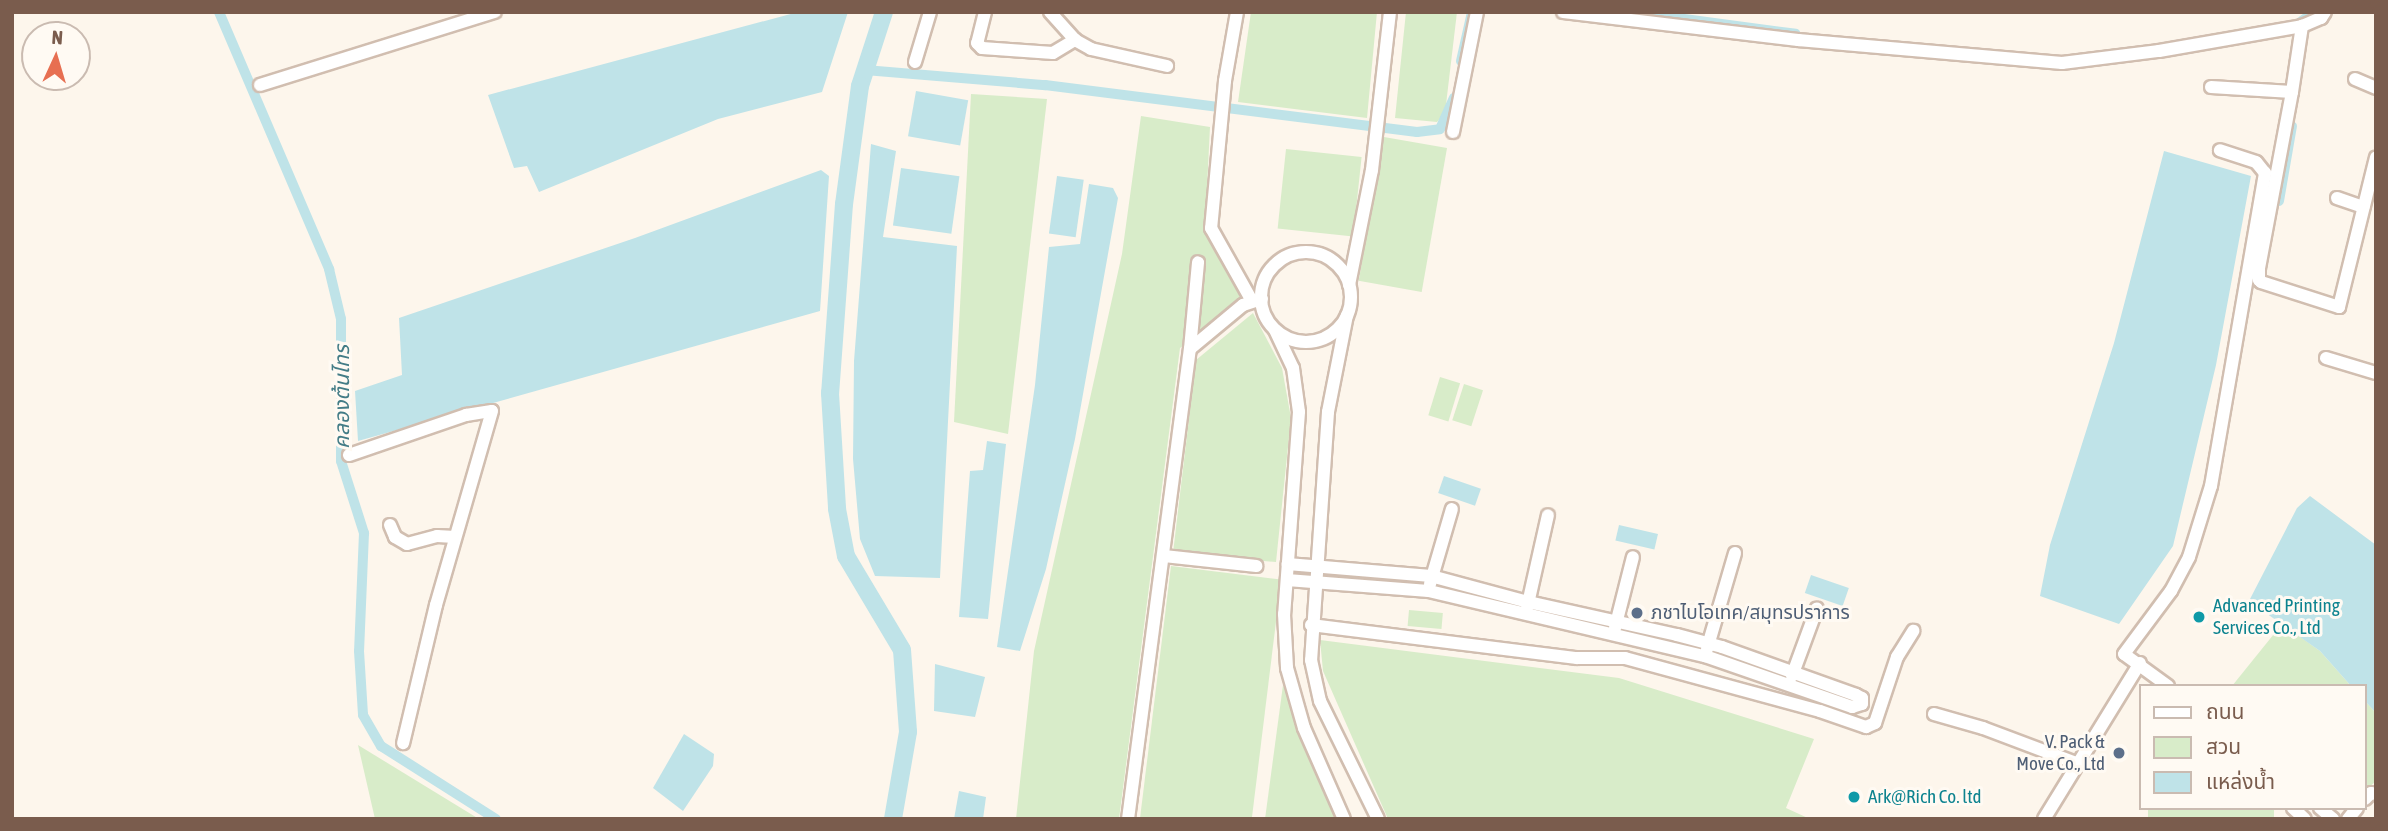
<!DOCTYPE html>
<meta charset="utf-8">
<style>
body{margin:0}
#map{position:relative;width:2388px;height:831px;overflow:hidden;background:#fdf6ec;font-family:"Asap Condensed","Noto Sans Thai",sans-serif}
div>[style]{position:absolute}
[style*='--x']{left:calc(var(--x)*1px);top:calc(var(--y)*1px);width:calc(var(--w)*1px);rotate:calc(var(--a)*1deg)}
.green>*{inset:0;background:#d8ecc9;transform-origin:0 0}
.water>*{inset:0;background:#bfe3e8;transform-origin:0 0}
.canal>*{height:10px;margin:-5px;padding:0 5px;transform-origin:5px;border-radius:5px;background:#bfe3e8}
.river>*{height:18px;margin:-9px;padding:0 9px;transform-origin:9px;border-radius:9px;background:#bfe3e8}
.roads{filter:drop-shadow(2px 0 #d1beb0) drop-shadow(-2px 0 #d1beb0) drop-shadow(0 2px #d1beb0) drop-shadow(0 -2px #d1beb0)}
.street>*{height:12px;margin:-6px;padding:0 6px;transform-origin:6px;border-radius:6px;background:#fff}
.street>.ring{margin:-6px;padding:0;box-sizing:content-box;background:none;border:12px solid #fff;border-radius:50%}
.dots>*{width:19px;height:19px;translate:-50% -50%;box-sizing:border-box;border:4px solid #fffaf3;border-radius:50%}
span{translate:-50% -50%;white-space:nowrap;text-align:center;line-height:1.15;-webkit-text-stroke:6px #fffaf3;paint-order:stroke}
.culture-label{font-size:19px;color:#0d838f}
.left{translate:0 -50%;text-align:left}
.service-label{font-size:19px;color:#4e5e75}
.right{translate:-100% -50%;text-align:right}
.water-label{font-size:21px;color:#437c86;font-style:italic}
.frame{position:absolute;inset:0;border:14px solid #7a5c4d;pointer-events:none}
.legend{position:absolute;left:2139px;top:684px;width:228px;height:126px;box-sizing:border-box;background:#fffaf3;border:2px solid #cabbb1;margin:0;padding:9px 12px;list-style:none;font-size:21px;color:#7a5c4d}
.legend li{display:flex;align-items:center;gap:14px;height:35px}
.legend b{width:35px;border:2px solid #cabbb1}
.north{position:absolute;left:21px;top:21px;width:70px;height:70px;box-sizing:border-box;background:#fffaf3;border:2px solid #cabbb1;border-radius:50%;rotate:4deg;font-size:19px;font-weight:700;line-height:28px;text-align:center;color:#7a5c4d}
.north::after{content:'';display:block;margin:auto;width:24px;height:32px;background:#e76f51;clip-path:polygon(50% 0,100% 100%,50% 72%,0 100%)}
</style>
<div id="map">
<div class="green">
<div style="clip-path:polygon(1251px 12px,1377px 12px,1367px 118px,1238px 102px)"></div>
<div style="clip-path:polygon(1406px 12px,1457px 12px,1445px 113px,1437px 122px,1395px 118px)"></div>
<div style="clip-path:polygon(971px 94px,1047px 99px,1008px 434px,954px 422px)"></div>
<div style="clip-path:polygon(1141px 116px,1210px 127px,1205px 229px,1246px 297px,1180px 348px,1119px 819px,1016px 819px,1034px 651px,1122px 254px)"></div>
<div style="left:1384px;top:137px;width:64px;height:146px;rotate:10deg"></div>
<div style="left:1286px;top:149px;width:76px;height:80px;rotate:6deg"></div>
<div style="clip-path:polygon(1253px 313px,1282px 368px,1291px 418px,1276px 562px,1173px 553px,1196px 360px)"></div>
<div style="left:1440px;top:377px;width:21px;height:40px;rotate:17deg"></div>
<div style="left:1464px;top:384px;width:20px;height:38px;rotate:18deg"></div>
<div style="left:1171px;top:566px;width:111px;height:255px;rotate:7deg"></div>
<div style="left:1409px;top:610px;width:34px;height:16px;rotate:5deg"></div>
<div style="clip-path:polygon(2282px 624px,2320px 651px,2351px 686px,2232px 686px)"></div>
<div style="clip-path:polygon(1320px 640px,1619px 678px,1814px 739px,1786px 808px,1810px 819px,1388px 819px,1323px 671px)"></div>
<div style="clip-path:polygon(1283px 685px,1335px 819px,1265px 819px)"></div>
<div style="clip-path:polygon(2365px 701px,2376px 713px,2376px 781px,2365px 791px)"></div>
<div style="clip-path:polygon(358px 745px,479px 819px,375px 819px)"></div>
<div style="left:2148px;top:808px;width:126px;height:13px"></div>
</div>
<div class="water">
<div style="clip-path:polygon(798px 12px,848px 12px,822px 92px,718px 119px,539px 192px,527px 166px,514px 168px,488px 95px)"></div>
<div style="left:916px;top:91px;width:53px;height:46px;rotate:10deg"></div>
<div style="clip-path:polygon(871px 144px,896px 151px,883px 237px,957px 246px,940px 578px,875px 576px,860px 539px,853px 459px,854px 361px)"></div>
<div style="clip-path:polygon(2164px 151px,2251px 176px,2216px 365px,2173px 546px,2119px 624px,2040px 596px,2050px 545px,2114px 343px)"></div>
<div style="left:901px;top:168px;width:59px;height:58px;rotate:8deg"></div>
<div style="clip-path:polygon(821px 170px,829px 176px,820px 311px,358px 441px,355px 391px,402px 375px,399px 318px,635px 238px)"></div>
<div style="left:1057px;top:176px;width:27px;height:58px;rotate:8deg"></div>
<div style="clip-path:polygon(1089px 184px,1113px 188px,1118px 198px,1075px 439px,1046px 569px,1020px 651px,997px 647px,1035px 385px,1049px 247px,1080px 244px)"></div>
<div style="clip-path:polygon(987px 441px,1006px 444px,988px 619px,959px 617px,970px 471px,983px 470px)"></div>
<div style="left:1444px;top:476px;width:39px;height:18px;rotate:19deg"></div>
<div style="clip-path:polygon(2310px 496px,2376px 545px,2376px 713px,2365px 701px,2365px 686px,2351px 686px,2320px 651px,2253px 604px,2250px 599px,2297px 508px)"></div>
<div style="left:1619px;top:525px;width:40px;height:16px;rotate:13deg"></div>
<div style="left:1811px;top:575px;width:40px;height:19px;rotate:19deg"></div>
<div style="clip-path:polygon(935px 664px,985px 677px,975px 717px,934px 711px)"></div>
<div style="clip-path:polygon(684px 734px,714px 754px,713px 766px,683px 811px,653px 788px)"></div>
<div style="clip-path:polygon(959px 791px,986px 797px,983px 819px,954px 819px)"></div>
</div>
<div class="canal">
<div style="--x:219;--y:12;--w:280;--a:66.8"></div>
<div style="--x:329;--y:269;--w:51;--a:76.5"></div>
<div style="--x:341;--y:319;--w:142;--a:90"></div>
<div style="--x:341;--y:461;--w:76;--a:72.3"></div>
<div style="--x:364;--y:533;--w:118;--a:92.4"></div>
<div style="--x:359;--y:651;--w:64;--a:86.4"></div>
<div style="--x:363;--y:715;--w:36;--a:60"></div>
<div style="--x:381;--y:746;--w:136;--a:32.4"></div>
<div style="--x:1632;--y:12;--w:165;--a:7.6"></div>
<div style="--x:2299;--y:23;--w:19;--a:-36"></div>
<div style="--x:1461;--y:61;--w:50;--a:-77.3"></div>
<div style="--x:865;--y:70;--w:181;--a:4.8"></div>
<div style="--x:1045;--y:85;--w:375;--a:7.2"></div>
<div style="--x:1417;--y:132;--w:23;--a:-7"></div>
<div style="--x:1440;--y:129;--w:34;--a:-66"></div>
<div style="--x:2279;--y:201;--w:76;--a:-80.2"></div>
</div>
<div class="river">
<div style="--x:884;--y:12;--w:78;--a:108"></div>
<div style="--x:860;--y:86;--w:119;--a:97.7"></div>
<div style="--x:844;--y:204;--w:190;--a:94.2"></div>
<div style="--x:830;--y:393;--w:116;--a:86.5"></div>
<div style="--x:837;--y:509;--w:48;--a:79.2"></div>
<div style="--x:846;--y:556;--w:109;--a:59.2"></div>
<div style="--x:902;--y:650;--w:82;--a:85.8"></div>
<div style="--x:908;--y:732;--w:88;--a:99.8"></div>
</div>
<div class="roads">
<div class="street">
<div style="--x:985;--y:12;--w:32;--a:104"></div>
<div style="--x:977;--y:43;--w:7;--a:45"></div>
<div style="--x:982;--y:48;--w:71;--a:4"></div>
<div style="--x:1053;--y:53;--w:26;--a:-31"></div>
<div style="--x:1050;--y:12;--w:38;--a:48"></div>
<div style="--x:1075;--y:40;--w:18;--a:29"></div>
<div style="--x:1091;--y:49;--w:78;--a:12.6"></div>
<div style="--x:1237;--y:12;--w:70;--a:99.9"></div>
<div style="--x:1225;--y:81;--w:148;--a:95.4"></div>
<div style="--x:1211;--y:228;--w:84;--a:60.7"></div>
<div style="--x:1563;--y:12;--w:237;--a:6.8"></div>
<div style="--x:1798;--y:40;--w:265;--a:5"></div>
<div style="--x:2062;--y:63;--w:98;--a:-7.1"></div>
<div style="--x:2159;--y:51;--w:145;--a:-9.9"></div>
<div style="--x:2302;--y:26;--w:21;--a:-23"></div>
<div style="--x:2321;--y:18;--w:7;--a:-56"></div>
<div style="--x:915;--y:62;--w:52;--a:-73.3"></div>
<div style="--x:2355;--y:79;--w:23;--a:23"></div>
<div style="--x:260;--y:85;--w:246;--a:-17.3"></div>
<div style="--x:2211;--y:87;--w:81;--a:3.5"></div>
<div style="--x:2292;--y:92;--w:179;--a:100.6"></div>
<div style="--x:2259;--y:268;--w:12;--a:90"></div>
<div style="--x:2259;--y:280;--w:3;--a:45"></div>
<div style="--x:2261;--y:282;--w:82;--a:17.8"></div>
<div style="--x:2339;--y:307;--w:154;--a:-76.1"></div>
<div style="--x:2292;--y:92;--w:67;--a:-81.4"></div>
<div style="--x:1453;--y:132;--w:122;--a:-78.7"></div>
<div style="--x:2337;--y:198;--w:28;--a:19"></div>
<div class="ring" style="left:1261px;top:252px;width:78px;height:78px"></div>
<div style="--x:1349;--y:285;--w:117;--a:-78.7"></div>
<div style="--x:1372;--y:170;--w:159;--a:-83.5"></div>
<div style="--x:1347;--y:315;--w:99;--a:101.1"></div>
<div style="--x:1328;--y:412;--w:249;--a:93.9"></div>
<div style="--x:1311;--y:660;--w:42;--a:77.6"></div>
<div style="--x:1320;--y:701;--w:131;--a:63.8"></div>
<div style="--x:1275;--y:330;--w:42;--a:64.7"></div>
<div style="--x:1293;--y:368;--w:44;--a:82.2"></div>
<div style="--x:1299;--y:412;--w:203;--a:94.2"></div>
<div style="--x:1284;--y:614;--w:54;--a:86.8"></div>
<div style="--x:1287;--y:668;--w:62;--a:74.2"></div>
<div style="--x:1304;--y:728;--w:99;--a:66.3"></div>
<div style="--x:1190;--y:349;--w:87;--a:-84.7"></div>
<div style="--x:2326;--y:358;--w:52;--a:16.7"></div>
<div style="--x:349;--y:455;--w:124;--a:-18.9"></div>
<div style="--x:466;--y:415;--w:26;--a:-9"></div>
<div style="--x:492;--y:411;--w:202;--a:106.1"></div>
<div style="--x:436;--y:605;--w:142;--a:103.4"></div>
<div style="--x:390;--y:525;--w:13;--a:67"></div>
<div style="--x:395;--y:537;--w:14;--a:30"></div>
<div style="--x:407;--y:544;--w:31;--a:-15"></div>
<div style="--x:437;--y:536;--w:18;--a:3"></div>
<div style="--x:1164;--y:556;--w:93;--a:6.2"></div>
<div style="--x:1287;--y:580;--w:142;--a:4.4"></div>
<div style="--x:1429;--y:591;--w:284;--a:13.3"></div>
<div style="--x:1705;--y:656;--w:156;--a:19.1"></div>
<div style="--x:1852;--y:707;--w:10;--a:-17"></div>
<div style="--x:1862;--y:704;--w:6;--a:-90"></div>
<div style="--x:1862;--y:698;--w:7;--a:-153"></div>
<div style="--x:1856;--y:695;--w:142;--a:-160.3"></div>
<div style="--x:1722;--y:647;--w:47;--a:-165.1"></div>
<div style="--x:1677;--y:635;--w:153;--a:-167.5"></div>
<div style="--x:1528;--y:602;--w:100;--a:-165"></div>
<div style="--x:1431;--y:576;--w:144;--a:-175.2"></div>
<div style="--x:1430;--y:584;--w:78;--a:-73.7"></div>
<div style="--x:1527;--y:608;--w:95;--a:-77.3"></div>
<div style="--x:1311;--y:625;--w:268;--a:7.1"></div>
<div style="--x:1577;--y:658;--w:48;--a:0"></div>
<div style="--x:1625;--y:658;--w:202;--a:15.2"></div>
<div style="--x:1820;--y:711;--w:49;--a:19.2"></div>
<div style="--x:1866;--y:727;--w:10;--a:-24"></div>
<div style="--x:1875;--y:723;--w:70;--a:-71.6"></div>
<div style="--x:1897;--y:657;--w:31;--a:-58"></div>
<div style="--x:1615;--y:628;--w:73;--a:-75.8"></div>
<div style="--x:1707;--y:649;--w:100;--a:-73.7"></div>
<div style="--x:1792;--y:676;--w:72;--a:-69.8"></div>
<div style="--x:2168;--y:686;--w:54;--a:-144"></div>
<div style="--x:2124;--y:654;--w:79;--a:-53.3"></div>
<div style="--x:2171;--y:591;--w:38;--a:-62"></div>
<div style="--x:2189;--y:557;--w:74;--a:-72.8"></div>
<div style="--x:2211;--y:486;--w:318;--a:-80.2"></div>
<div style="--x:2265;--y:173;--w:14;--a:-129"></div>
<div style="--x:2256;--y:162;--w:38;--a:-162"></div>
<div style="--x:1934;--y:714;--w:51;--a:15.9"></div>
<div style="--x:1983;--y:728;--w:99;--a:20.6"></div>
<div style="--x:2365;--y:799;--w:8;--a:-45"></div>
<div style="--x:2371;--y:793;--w:5;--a:11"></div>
<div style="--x:2293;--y:808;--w:16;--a:43"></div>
<div style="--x:2320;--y:808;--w:17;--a:40"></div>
<div style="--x:1128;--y:819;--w:474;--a:-82.5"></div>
<div style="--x:1190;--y:349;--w:69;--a:-39.7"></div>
<div style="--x:1243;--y:305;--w:20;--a:-18"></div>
<div style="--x:2044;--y:819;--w:183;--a:-58.4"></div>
<div style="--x:2348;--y:819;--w:14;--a:-51"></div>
</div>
</div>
<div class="dots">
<div style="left:1637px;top:613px;background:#5c6f8a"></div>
<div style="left:2199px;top:617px;background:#0f9aa8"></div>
<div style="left:2119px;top:753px;background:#5c6f8a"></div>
<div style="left:1854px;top:797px;background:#0f9aa8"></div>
</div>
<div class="culture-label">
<span class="left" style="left:2213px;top:617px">Advanced Printing<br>Services Co., Ltd</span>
<span class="left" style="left:1868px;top:797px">Ark@Rich Co. ltd</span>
</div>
<div class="service-label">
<span class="left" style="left:1651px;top:613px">ภชาไบโอเทค/สมุทรปราการ</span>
<span class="right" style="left:2105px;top:753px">V. Pack &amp;<br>Move Co., Ltd</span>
</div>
<div class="water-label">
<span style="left:341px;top:397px;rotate:-90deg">คลองต้นไทร</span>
</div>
<div class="frame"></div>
<ul class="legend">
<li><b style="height:9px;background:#fff"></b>ถนน</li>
<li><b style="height:19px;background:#d8ecc9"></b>สวน</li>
<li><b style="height:19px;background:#bfe3e8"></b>แหล่งน้ำ</li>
</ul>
<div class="north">N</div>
</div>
